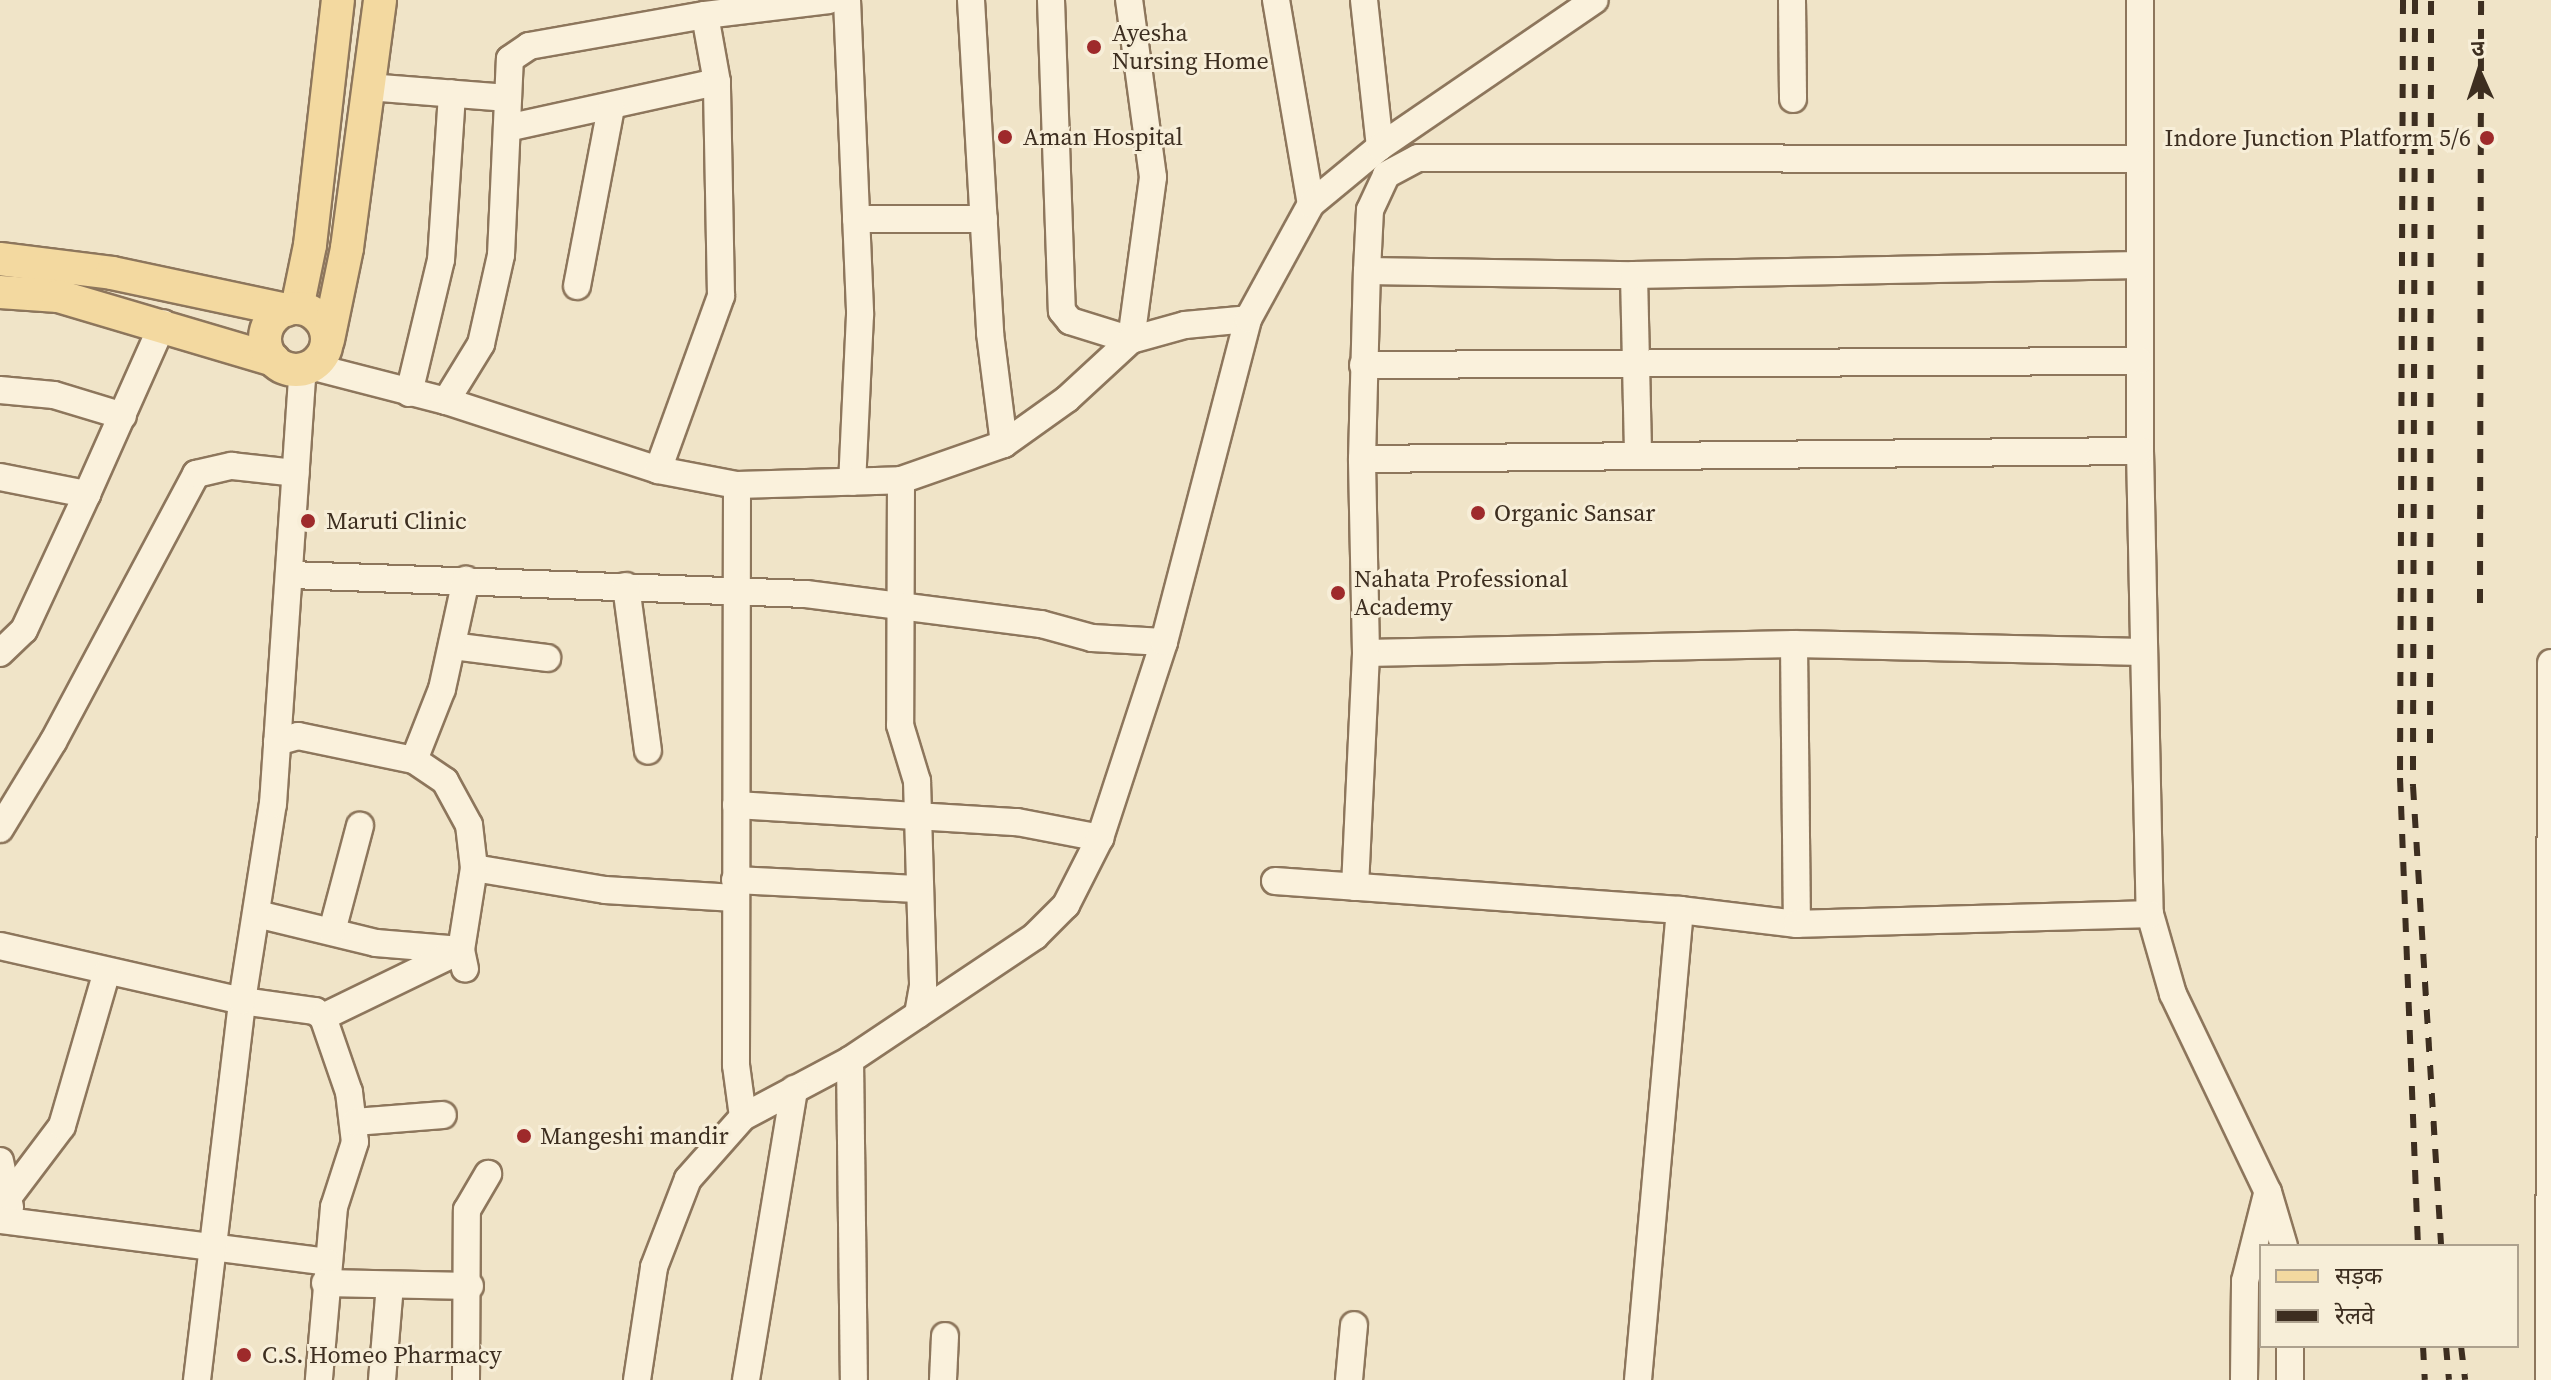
<!DOCTYPE html>
<meta charset="utf-8">
<style>
body{margin:0}
#map{position:relative;width:2551px;height:1380px;overflow:hidden;background:#f0e4c8;font-family:"Source Serif 4","Noto Sans Devanagari",serif}
div>[style]{position:absolute}
[style*='--x']{left:calc(var(--x)*1px);top:calc(var(--y)*1px);width:calc(var(--w)*1px);rotate:calc(var(--a)*1deg)}
.roads{filter:drop-shadow(2px 0 #8d765c) drop-shadow(-2px 0 #8d765c) drop-shadow(0 2px #8d765c) drop-shadow(0 -2px #8d765c)}
.minor>*{height:26px;margin:-13px;padding:0 13px;transform-origin:13px;border-radius:13px;background:#faf1dc}
.major>*{height:32px;margin:-16px;padding:0 16px;transform-origin:16px;border-radius:16px;background:#f3d9a0}
.major>.ring{margin:-16px;padding:0;box-sizing:content-box;background:none;border:32px solid #f3d9a0;border-radius:50%}
.rail>*{height:6px;margin-top:-3px;transform-origin:0;background:repeating-linear-gradient(90deg,#3d2e20 0 14px,transparent 0 28px)}
.dots>*{width:22px;height:22px;translate:-50% -50%;box-sizing:border-box;border:4px solid #f7eed8;border-radius:50%}
span{translate:-50% -50%;white-space:nowrap;text-align:center;line-height:1.15;-webkit-text-stroke:6px #f7eed8;paint-order:stroke}
.poi-label{font-size:24px;color:#3d2e20}
.left{translate:0 -50%;text-align:left}
.right{translate:-100% -50%;text-align:right}
.legend{position:absolute;left:2259px;top:1244px;width:260px;height:104px;box-sizing:border-box;background:#f7eed8;border:2px solid #ada18e;margin:0;padding:10px 14px;list-style:none;font-size:24px;color:#3d2e20}
.legend li{display:flex;align-items:center;gap:16px;height:40px}
.legend b{width:40px;border:2px solid #ada18e}
.north{position:absolute;left:2439px;top:32px;width:80px;height:80px;-webkit-text-stroke:6px #f7eed8;paint-order:stroke;rotate:357deg;font-size:22px;font-weight:700;line-height:32px;text-align:center;color:#3d2e20}
.north::after{content:'';display:block;margin:auto;width:28px;height:36px;background:#3d2e20;clip-path:polygon(50% 0,100% 100%,50% 72%,0 100%)}
</style>
<div id="map">
<div class="roads">
<div class="minor">
<div style="--x:847;--y:0;--w:315;--a:87.6"></div>
<div style="--x:860;--y:315;--w:167;--a:92.7"></div>
<div style="--x:971;--y:0;--w:334;--a:86.7"></div>
<div style="--x:990;--y:333;--w:112;--a:82.8"></div>
<div style="--x:1051;--y:0;--w:311;--a:88"></div>
<div style="--x:1062;--y:311;--w:13;--a:51"></div>
<div style="--x:1070;--y:321;--w:64;--a:17.3"></div>
<div style="--x:1131;--y:340;--w:164;--a:-82.3"></div>
<div style="--x:1153;--y:177;--w:179;--a:-97.7"></div>
<div style="--x:1276;--y:0;--w:207;--a:80.3"></div>
<div style="--x:1364;--y:0;--w:148;--a:83.8"></div>
<div style="--x:1792;--y:0;--w:99;--a:89.4"></div>
<div style="--x:2140;--y:0;--w:451;--a:90"></div>
<div style="--x:2140;--y:451;--w:463;--a:88.8"></div>
<div style="--x:2150;--y:914;--w:83;--a:74"></div>
<div style="--x:2173;--y:994;--w:220;--a:64.4"></div>
<div style="--x:2268;--y:1192;--w:56;--a:73.5"></div>
<div style="--x:368;--y:87;--w:140;--a:4.5"></div>
<div style="--x:507;--y:128;--w:215;--a:-12.4"></div>
<div style="--x:856;--y:219;--w:128;--a:0"></div>
<div style="--x:1367;--y:271;--w:61;--a:-87.2"></div>
<div style="--x:1370;--y:210;--w:38;--a:-65"></div>
<div style="--x:1386;--y:175;--w:36;--a:-28"></div>
<div style="--x:1418;--y:158;--w:720;--a:0.08"></div>
<div style="--x:1634;--y:275;--w:177;--a:88.7"></div>
<div style="--x:577;--y:286;--w:181;--a:-79.2"></div>
<div style="--x:1363;--y:365;--w:776;--a:-0.3"></div>
<div style="--x:310;--y:366;--w:140;--a:14.4"></div>
<div style="--x:446;--y:401;--w:223;--a:18"></div>
<div style="--x:658;--y:470;--w:80;--a:10.8"></div>
<div style="--x:737;--y:485;--w:164;--a:-1.7"></div>
<div style="--x:901;--y:480;--w:109;--a:-19.3"></div>
<div style="--x:1004;--y:444;--w:77;--a:-35.5"></div>
<div style="--x:1067;--y:399;--w:87;--a:-42.7"></div>
<div style="--x:1131;--y:340;--w:56;--a:-15.5"></div>
<div style="--x:1185;--y:325;--w:63;--a:-5.4"></div>
<div style="--x:0;--y:390;--w:54;--a:5.3"></div>
<div style="--x:54;--y:395;--w:72;--a:16.9"></div>
<div style="--x:409;--y:393;--w:137;--a:-76.5"></div>
<div style="--x:441;--y:260;--w:167;--a:-86.2"></div>
<div style="--x:446;--y:401;--w:67;--a:-58.4"></div>
<div style="--x:481;--y:344;--w:91;--a:-77.3"></div>
<div style="--x:501;--y:255;--w:196;--a:-87.4"></div>
<div style="--x:510;--y:59;--w:23;--a:-34"></div>
<div style="--x:529;--y:46;--w:179;--a:-10"></div>
<div style="--x:705;--y:15;--w:125;--a:-6.9"></div>
<div style="--x:1362;--y:459;--w:778;--a:-0.59"></div>
<div style="--x:658;--y:470;--w:185;--a:-70.1"></div>
<div style="--x:721;--y:296;--w:214;--a:-91.1"></div>
<div style="--x:717;--y:82;--w:68;--a:-100.2"></div>
<div style="--x:0;--y:477;--w:89;--a:11.1"></div>
<div style="--x:87;--y:494;--w:187;--a:-66"></div>
<div style="--x:901;--y:480;--w:245;--a:90.2"></div>
<div style="--x:900;--y:725;--w:59;--a:73.1"></div>
<div style="--x:917;--y:781;--w:205;--a:88.3"></div>
<div style="--x:923;--y:986;--w:29;--a:100"></div>
<div style="--x:737;--y:485;--w:580;--a:90.1"></div>
<div style="--x:736;--y:1065;--w:52;--a:82.3"></div>
<div style="--x:291;--y:575;--w:515;--a:2.11"></div>
<div style="--x:806;--y:594;--w:237;--a:7.3"></div>
<div style="--x:1041;--y:624;--w:53;--a:15.4"></div>
<div style="--x:1092;--y:638;--w:72;--a:3.2"></div>
<div style="--x:626;--y:586;--w:166;--a:82.4"></div>
<div style="--x:1794;--y:644;--w:280;--a:89.4"></div>
<div style="--x:452;--y:646;--w:96;--a:7.2"></div>
<div style="--x:0;--y:653;--w:33;--a:-44"></div>
<div style="--x:24;--y:630;--w:150;--a:-65.1"></div>
<div style="--x:1366;--y:653;--w:428;--a:-1.2"></div>
<div style="--x:1794;--y:644;--w:349;--a:1.3"></div>
<div style="--x:277;--y:742;--w:22;--a:-16"></div>
<div style="--x:298;--y:736;--w:118;--a:11.7"></div>
<div style="--x:414;--y:760;--w:76;--a:-68.5"></div>
<div style="--x:442;--y:689;--w:112;--a:-77.6"></div>
<div style="--x:736;--y:805;--w:282;--a:3.5"></div>
<div style="--x:1017;--y:822;--w:85;--a:10.9"></div>
<div style="--x:0;--y:829;--w:102;--a:-58.7"></div>
<div style="--x:53;--y:742;--w:304;--a:-61.9"></div>
<div style="--x:196;--y:474;--w:37;--a:-13"></div>
<div style="--x:232;--y:466;--w:64;--a:6.2"></div>
<div style="--x:474;--y:868;--w:133;--a:9.5"></div>
<div style="--x:605;--y:890;--w:130;--a:3.5"></div>
<div style="--x:735;--y:880;--w:182;--a:2.8"></div>
<div style="--x:1275;--y:881;--w:406;--a:4.1"></div>
<div style="--x:1680;--y:910;--w:118;--a:6.8"></div>
<div style="--x:1797;--y:924;--w:353;--a:-1.6"></div>
<div style="--x:1355;--y:887;--w:234;--a:-87.3"></div>
<div style="--x:1366;--y:653;--w:194;--a:-91.2"></div>
<div style="--x:1362;--y:459;--w:188;--a:-88.5"></div>
<div style="--x:1367;--y:271;--w:267;--a:0.9"></div>
<div style="--x:1634;--y:275;--w:505;--a:-1.13"></div>
<div style="--x:257;--y:914;--w:122;--a:13.7"></div>
<div style="--x:376;--y:943;--w:85;--a:4.7"></div>
<div style="--x:461;--y:950;--w:19;--a:78"></div>
<div style="--x:332;--y:931;--w:109;--a:-75.1"></div>
<div style="--x:0;--y:946;--w:248;--a:12.8"></div>
<div style="--x:242;--y:1001;--w:74;--a:7.8"></div>
<div style="--x:315;--y:1011;--w:10;--a:37"></div>
<div style="--x:323;--y:1017;--w:79;--a:70.9"></div>
<div style="--x:349;--y:1092;--w:50;--a:83.2"></div>
<div style="--x:355;--y:1142;--w:68;--a:107.9"></div>
<div style="--x:334;--y:1207;--w:174;--a:95"></div>
<div style="--x:323;--y:1017;--w:153;--a:-25.9"></div>
<div style="--x:461;--y:950;--w:83;--a:-81"></div>
<div style="--x:474;--y:868;--w:43;--a:-96.6"></div>
<div style="--x:469;--y:825;--w:50;--a:-118.6"></div>
<div style="--x:445;--y:781;--w:37;--a:-146"></div>
<div style="--x:850;--y:1060;--w:320;--a:89.3"></div>
<div style="--x:355;--y:1122;--w:88;--a:-4.5"></div>
<div style="--x:0;--y:1161;--w:47;--a:77.7"></div>
<div style="--x:10;--y:1195;--w:86;--a:-53"></div>
<div style="--x:62;--y:1126;--w:161;--a:-73.8"></div>
<div style="--x:0;--y:1220;--w:329;--a:7.3"></div>
<div style="--x:325;--y:1283;--w:145;--a:1.2"></div>
<div style="--x:197;--y:1380;--w:382;--a:-83.2"></div>
<div style="--x:242;--y:1001;--w:199;--a:-81.1"></div>
<div style="--x:273;--y:804;--w:436;--a:-86.1"></div>
<div style="--x:382;--y:1380;--w:95;--a:-85.2"></div>
<div style="--x:466;--y:1380;--w:170;--a:-89.7"></div>
<div style="--x:467;--y:1210;--w:42;--a:-59.7"></div>
<div style="--x:637;--y:1380;--w:114;--a:-81.4"></div>
<div style="--x:654;--y:1267;--w:94;--a:-68.9"></div>
<div style="--x:688;--y:1179;--w:83;--a:-48.4"></div>
<div style="--x:743;--y:1117;--w:121;--a:-28"></div>
<div style="--x:850;--y:1060;--w:223;--a:-33.8"></div>
<div style="--x:1035;--y:936;--w:44;--a:-45"></div>
<div style="--x:1066;--y:905;--w:75;--a:-63.1"></div>
<div style="--x:1100;--y:838;--w:206;--a:-71.9"></div>
<div style="--x:1164;--y:642;--w:334;--a:-75.4"></div>
<div style="--x:1248;--y:319;--w:131;--a:-61.3"></div>
<div style="--x:1311;--y:204;--w:89;--a:-39.6"></div>
<div style="--x:1380;--y:147;--w:260;--a:-34.4"></div>
<div style="--x:746;--y:1380;--w:295;--a:-80.6"></div>
<div style="--x:943;--y:1380;--w:44;--a:-87.4"></div>
<div style="--x:1349;--y:1380;--w:55;--a:-84.8"></div>
<div style="--x:1638;--y:1380;--w:472;--a:-84.9"></div>
<div style="--x:2244;--y:1380;--w:99;--a:-89.4"></div>
<div style="--x:2245;--y:1281;--w:90;--a:-75.8"></div>
<div style="--x:2290;--y:1380;--w:34;--a:-90"></div>
<div style="--x:2549;--y:1380;--w:717;--a:-89.84"></div>
</div>
<div class="major">
<div style="--x:0;--y:259;--w:113;--a:7.1"></div>
<div style="--x:112;--y:273;--w:178;--a:12"></div>
<div style="--x:0;--y:292;--w:58;--a:3.9"></div>
<div style="--x:58;--y:296;--w:225;--a:16.5"></div>
<div style="--x:297;--y:308;--w:64;--a:-78.3"></div>
<div style="--x:310;--y:245;--w:247;--a:-83.5"></div>
<div class="ring" style="left:265px;top:308px;width:30px;height:30px"></div>
<div style="--x:328;--y:340;--w:94;--a:-78.3"></div>
<div style="--x:347;--y:248;--w:250;--a:-82.4"></div>
</div>
</div>
<div class="rail">
<div style="--x:2403;--y:0;--w:778;--a:90.22"></div>
<div style="--x:2400;--y:778;--w:468;--a:87.8"></div>
<div style="--x:2415;--y:0;--w:786;--a:90.15"></div>
<div style="--x:2413;--y:786;--w:461;--a:86.5"></div>
<div style="--x:2480;--y:603;--w:603;--a:-89.9"></div>
<div style="--x:2430;--y:743;--w:743;--a:-89.92"></div>
<div style="--x:2423;--y:1346;--w:34;--a:87"></div>
<div style="--x:2446;--y:1346;--w:34;--a:85"></div>
<div style="--x:2461;--y:1346;--w:34;--a:83"></div>
</div>
<div class="dots">
<div style="left:1094px;top:47px;background:#9e2a2b"></div>
<div style="left:1005px;top:137px;background:#9e2a2b"></div>
<div style="left:2487px;top:138px;background:#9e2a2b"></div>
<div style="left:1478px;top:513px;background:#9e2a2b"></div>
<div style="left:308px;top:521px;background:#9e2a2b"></div>
<div style="left:1338px;top:593px;background:#9e2a2b"></div>
<div style="left:524px;top:1136px;background:#9e2a2b"></div>
<div style="left:244px;top:1355px;background:#9e2a2b"></div>
</div>
<div class="poi-label">
<span class="left" style="left:1112px;top:47px">Ayesha<br>Nursing Home</span>
<span class="left" style="left:1023px;top:137px">Aman Hospital</span>
<span class="right" style="left:2471px;top:138px">Indore Junction Platform 5/6</span>
<span class="left" style="left:1494px;top:513px">Organic Sansar</span>
<span class="left" style="left:326px;top:521px">Maruti Clinic</span>
<span class="left" style="left:1354px;top:593px">Nahata Professional<br>Academy</span>
<span class="left" style="left:540px;top:1136px">Mangeshi mandir</span>
<span class="left" style="left:262px;top:1355px">C.S. Homeo Pharmacy</span>
</div>
<ul class="legend">
<li><b style="height:10px;background:#f3d9a0"></b>सड़क</li>
<li><b style="height:10px;background:#3d2e20"></b>रेलवे</li>
</ul>
<div class="north">उ</div>
</div>
